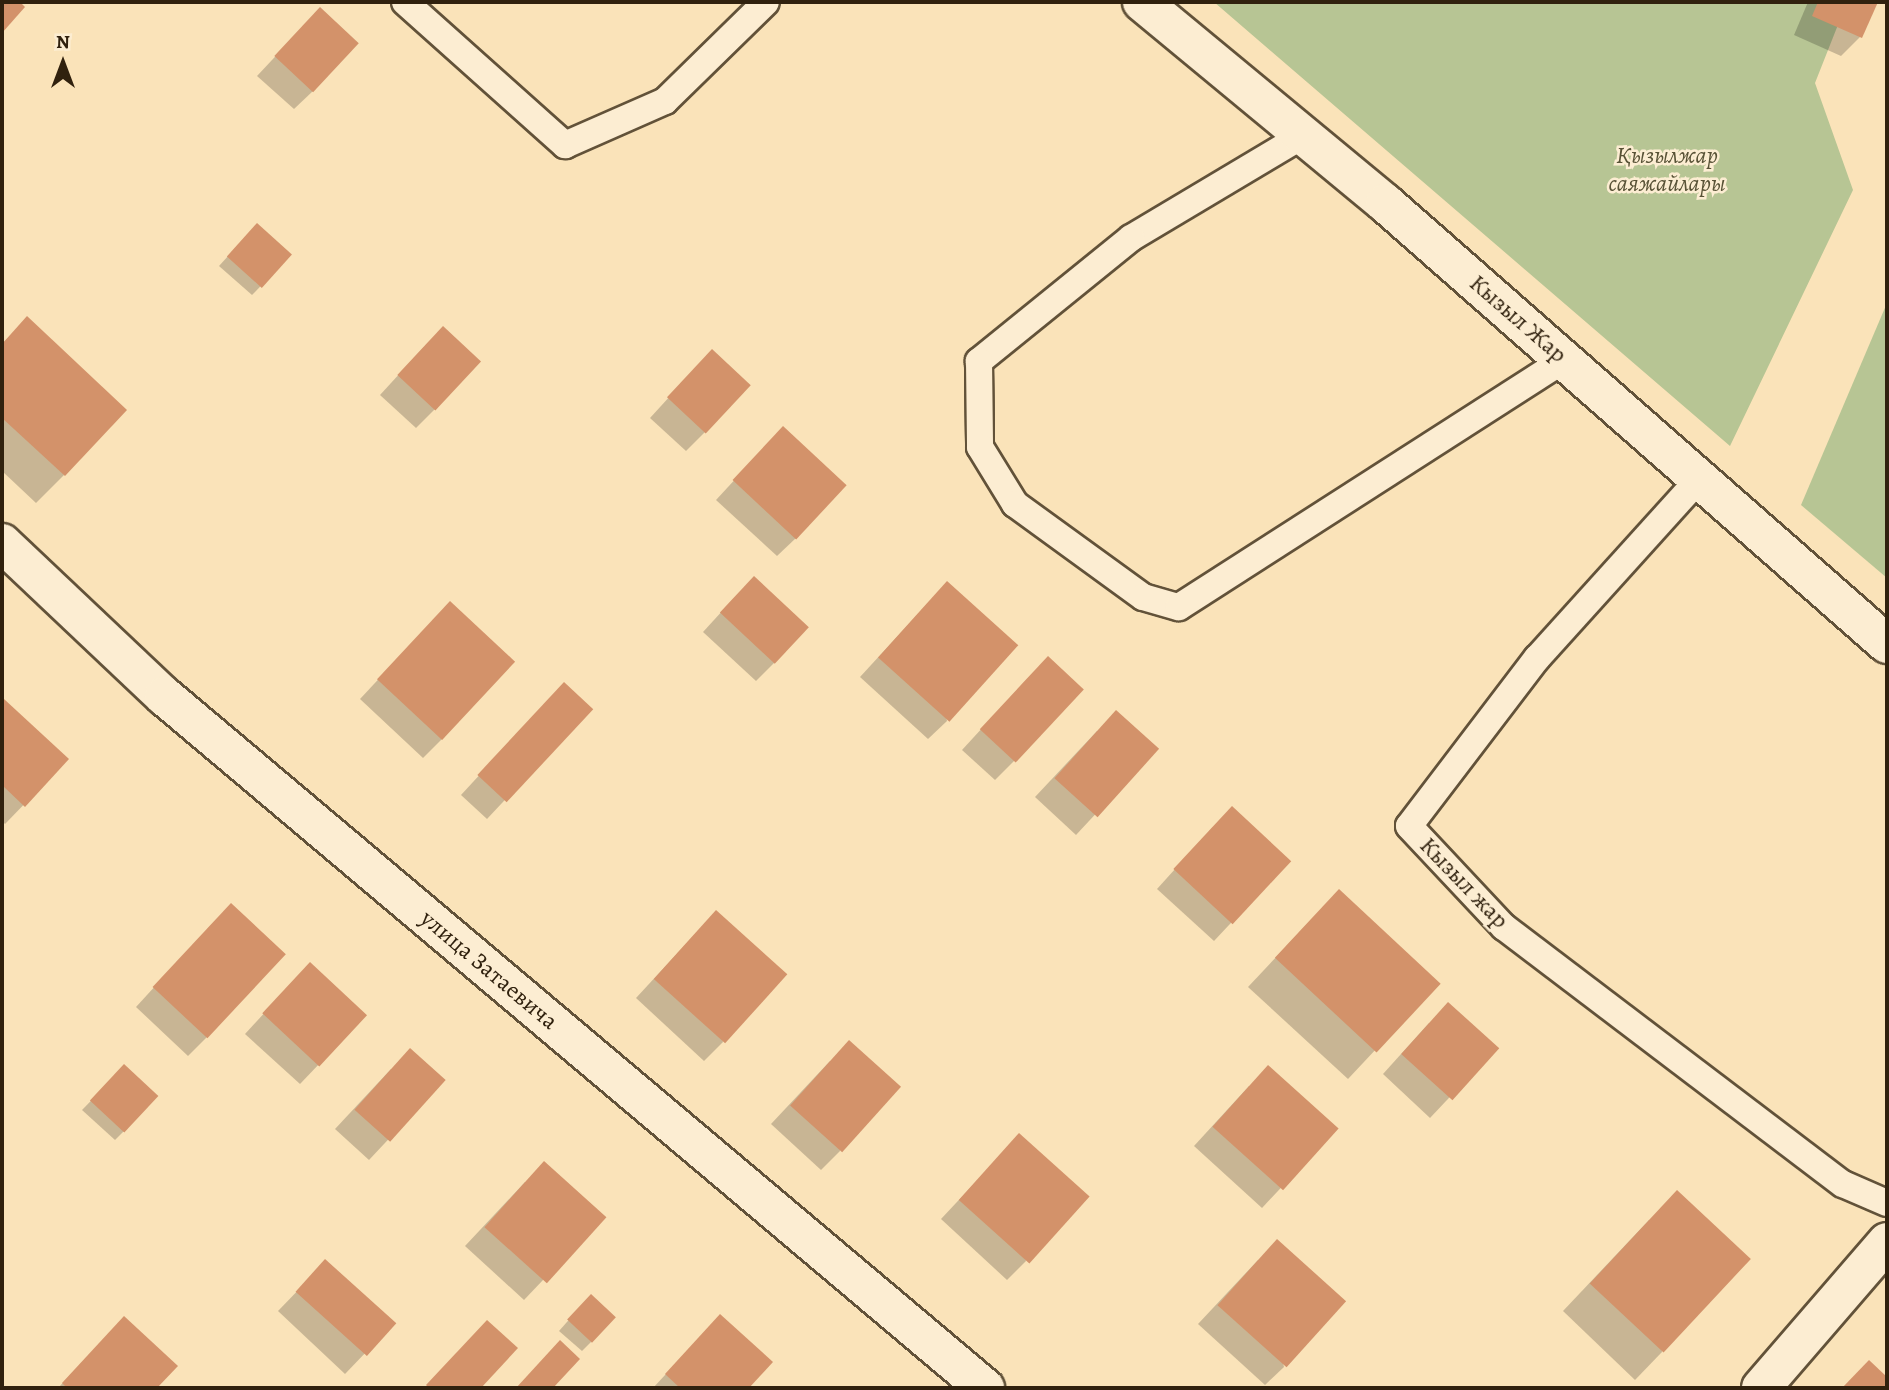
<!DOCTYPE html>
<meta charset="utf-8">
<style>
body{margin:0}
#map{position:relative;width:1889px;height:1390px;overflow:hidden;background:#fae3b9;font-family:Alegreya,serif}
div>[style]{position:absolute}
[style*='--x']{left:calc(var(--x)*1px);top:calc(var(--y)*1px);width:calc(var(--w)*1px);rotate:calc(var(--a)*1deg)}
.green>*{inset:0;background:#b7c594}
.shadow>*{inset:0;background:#0003}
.building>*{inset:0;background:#d3926a;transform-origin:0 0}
.roads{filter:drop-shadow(2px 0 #625239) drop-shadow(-2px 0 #625239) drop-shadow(0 2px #625239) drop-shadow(0 -2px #625239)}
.lane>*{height:26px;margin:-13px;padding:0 13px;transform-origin:13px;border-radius:13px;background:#fcedd2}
.street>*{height:38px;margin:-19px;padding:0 19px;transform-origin:19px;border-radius:19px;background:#fcedd2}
.secondary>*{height:38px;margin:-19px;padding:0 19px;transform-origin:19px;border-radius:19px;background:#fcedd2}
span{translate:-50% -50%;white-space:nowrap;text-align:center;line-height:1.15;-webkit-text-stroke:5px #fcedd2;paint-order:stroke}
.park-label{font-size:24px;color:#585236;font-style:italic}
.street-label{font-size:24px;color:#30210e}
.frame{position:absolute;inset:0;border:4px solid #30210e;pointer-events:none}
.north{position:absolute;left:28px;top:28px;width:70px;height:70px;-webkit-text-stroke:5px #fcedd2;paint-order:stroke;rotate:0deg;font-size:19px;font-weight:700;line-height:28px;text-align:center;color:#30210e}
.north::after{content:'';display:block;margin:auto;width:24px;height:32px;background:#30210e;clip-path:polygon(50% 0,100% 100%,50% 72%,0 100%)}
</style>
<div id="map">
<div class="green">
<div style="clip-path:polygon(1214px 2px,1847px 2px,1815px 83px,1853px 190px,1730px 446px)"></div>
<div style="clip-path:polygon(1887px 303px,1887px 578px,1801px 505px)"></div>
</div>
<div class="shadow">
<div style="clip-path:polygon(1808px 2px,1876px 2px,1860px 37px,1841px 56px,1794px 35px)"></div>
<div style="clip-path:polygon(301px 29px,313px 91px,294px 109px,257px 76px)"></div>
<div style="clip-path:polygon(248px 234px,290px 256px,252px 295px,219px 266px)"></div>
<div style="clip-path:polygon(27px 319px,64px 475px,36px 503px,2px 471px,2px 344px)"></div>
<div style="clip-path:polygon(424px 347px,435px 409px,416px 428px,380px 395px)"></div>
<div style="clip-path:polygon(693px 371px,705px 432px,686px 451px,650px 418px)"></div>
<div style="clip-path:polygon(764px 448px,796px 538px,777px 556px,716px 500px)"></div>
<div style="clip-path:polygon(735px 597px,775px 662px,756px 681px,703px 632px)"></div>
<div style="clip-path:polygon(928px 603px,947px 721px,928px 739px,860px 677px)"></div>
<div style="clip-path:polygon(431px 623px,442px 739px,423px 758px,360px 699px)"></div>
<div style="clip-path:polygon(1029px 677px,1014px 761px,995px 780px,962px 750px)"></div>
<div style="clip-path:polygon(4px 702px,67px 760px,5px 824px,2px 821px)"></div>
<div style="clip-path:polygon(545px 704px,590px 709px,487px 819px,461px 795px)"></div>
<div style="clip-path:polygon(1097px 731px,1156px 749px,1076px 835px,1035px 797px)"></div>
<div style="clip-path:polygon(1213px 827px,1289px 861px,1214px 941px,1157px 889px)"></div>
<div style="clip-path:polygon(1311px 920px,1438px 983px,1348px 1079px,1248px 987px)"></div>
<div style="clip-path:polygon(212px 924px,207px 1037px,188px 1056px,136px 1007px)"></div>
<div style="clip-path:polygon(697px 932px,723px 1042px,704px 1061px,636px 998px)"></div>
<div style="clip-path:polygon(291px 984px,365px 1016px,300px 1084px,245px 1034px)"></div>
<div style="clip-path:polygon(1429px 1023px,1496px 1048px,1430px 1118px,1383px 1074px)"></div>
<div style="clip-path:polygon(830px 1061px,840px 1151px,821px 1170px,771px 1124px)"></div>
<div style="clip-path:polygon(124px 1067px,124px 1131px,115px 1140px,82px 1110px)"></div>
<div style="clip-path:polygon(391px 1069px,443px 1081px,369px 1160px,335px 1129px)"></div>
<div style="clip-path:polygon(1249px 1086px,1336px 1129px,1262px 1208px,1194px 1146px)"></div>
<div style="clip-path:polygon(1001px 1155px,1026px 1261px,1007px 1280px,941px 1219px)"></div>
<div style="clip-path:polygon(525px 1182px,603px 1217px,524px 1300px,465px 1246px)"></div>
<div style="clip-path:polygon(1649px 1220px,1662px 1352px,1635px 1380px,1563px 1311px)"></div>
<div style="clip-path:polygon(1258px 1260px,1284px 1367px,1265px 1385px,1198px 1324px)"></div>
<div style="clip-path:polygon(307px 1281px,393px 1324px,345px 1374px,278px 1311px)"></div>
<div style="clip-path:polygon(582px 1305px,591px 1342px,582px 1351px,559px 1331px)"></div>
<div style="clip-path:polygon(702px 1335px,771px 1362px,747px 1388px,653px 1388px)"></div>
<div style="clip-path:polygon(105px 1338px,175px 1366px,155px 1388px,58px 1388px)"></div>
</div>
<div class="building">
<div style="clip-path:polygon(2px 2px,20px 2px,25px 7px,2px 33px)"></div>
<div style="clip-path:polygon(1818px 2px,1878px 2px,1862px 38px,1812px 16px)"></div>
<div style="left:320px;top:7px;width:53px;height:67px;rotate:43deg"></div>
<div style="left:257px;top:223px;width:47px;height:45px;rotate:42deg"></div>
<div style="clip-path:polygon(27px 316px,127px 410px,65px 476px,2px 418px,2px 344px)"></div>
<div style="left:443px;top:326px;width:52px;height:67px;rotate:43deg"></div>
<div style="left:712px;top:349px;width:53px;height:66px;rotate:43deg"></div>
<div style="left:783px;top:426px;width:87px;height:74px;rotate:43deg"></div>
<div style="left:754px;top:576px;width:75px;height:50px;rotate:43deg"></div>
<div style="left:947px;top:581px;width:96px;height:103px;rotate:42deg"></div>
<div style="left:450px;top:601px;width:89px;height:107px;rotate:43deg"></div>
<div style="left:1048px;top:656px;width:49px;height:100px;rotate:43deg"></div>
<div style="left:564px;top:682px;width:40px;height:127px;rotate:43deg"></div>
<div style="clip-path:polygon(4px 699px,69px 759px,25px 807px,2px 785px)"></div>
<div style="left:1116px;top:710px;width:58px;height:92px;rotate:42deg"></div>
<div style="left:1232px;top:806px;width:81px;height:86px;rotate:43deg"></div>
<div style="left:1339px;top:889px;width:139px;height:94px;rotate:43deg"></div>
<div style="left:231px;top:903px;width:75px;height:115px;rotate:43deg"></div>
<div style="left:716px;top:910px;width:96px;height:93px;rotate:42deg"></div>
<div style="left:310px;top:962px;width:78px;height:70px;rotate:43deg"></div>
<div style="left:1448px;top:1002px;width:69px;height:70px;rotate:42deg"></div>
<div style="left:849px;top:1040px;width:70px;height:88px;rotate:42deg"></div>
<div style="left:410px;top:1048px;width:48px;height:83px;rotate:42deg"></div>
<div style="left:124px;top:1064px;width:47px;height:50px;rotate:43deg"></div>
<div style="left:1268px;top:1065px;width:95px;height:83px;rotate:42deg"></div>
<div style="left:1019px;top:1133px;width:95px;height:90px;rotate:42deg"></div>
<div style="left:544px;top:1161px;width:84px;height:89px;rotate:42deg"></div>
<div style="left:1677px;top:1190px;width:101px;height:128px;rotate:43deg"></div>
<div style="left:1277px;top:1239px;width:93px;height:89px;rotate:42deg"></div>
<div style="left:325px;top:1259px;width:96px;height:44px;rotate:42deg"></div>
<div style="left:591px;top:1294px;width:34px;height:35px;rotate:43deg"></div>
<div style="clip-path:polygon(720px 1314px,773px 1362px,749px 1388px,680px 1388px,665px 1374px)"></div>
<div style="clip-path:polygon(124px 1316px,178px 1366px,157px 1388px,67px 1388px,62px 1383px)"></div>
<div style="clip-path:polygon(487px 1320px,518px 1348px,481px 1388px,429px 1388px,426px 1385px)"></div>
<div style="clip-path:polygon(560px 1340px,580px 1359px,553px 1388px,516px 1388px)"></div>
<div style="clip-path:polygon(1869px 1360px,1887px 1377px,1887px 1388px,1842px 1388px)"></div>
</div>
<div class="roads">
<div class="lane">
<div style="--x:405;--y:2;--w:215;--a:41.8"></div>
<div style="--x:565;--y:145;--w:109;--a:-23.7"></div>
<div style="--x:665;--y:101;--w:141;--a:-44.4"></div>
<div style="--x:1302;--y:136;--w:199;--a:149.2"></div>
<div style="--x:1131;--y:238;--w:196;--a:141"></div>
<div style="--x:979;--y:361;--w:86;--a:89.3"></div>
<div style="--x:980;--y:447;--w:67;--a:58.4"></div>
<div style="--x:1015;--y:504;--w:158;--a:36"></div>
<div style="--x:1143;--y:597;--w:37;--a:16"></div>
<div style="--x:1179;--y:607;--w:457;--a:-32.7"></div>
<div style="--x:1699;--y:479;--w:241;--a:132.1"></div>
<div style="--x:1537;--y:658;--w:211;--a:127.3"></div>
<div style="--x:1409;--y:826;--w:139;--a:46.8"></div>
<div style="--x:1504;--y:927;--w:425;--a:37.2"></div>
<div style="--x:1843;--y:1184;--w:48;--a:23.4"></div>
</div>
<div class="street">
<div style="--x:2;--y:543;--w:223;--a:43.4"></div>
<div style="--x:164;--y:696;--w:1074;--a:40.13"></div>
<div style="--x:1761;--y:1388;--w:193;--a:-49.2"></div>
</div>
<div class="secondary">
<div style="--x:1142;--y:2;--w:315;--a:39.6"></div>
<div style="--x:1385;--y:203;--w:668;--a:41.3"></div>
</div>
</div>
<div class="park-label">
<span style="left:1667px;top:170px">Қызылжар<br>саяжайлары</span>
</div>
<div class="street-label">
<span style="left:1518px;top:319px;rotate:41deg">Кызыл Жар</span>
<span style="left:1464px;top:883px;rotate:46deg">Кызыл жар</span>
<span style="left:489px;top:970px;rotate:40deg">улица Затаевича</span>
</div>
<div class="frame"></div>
<div class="north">N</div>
</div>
